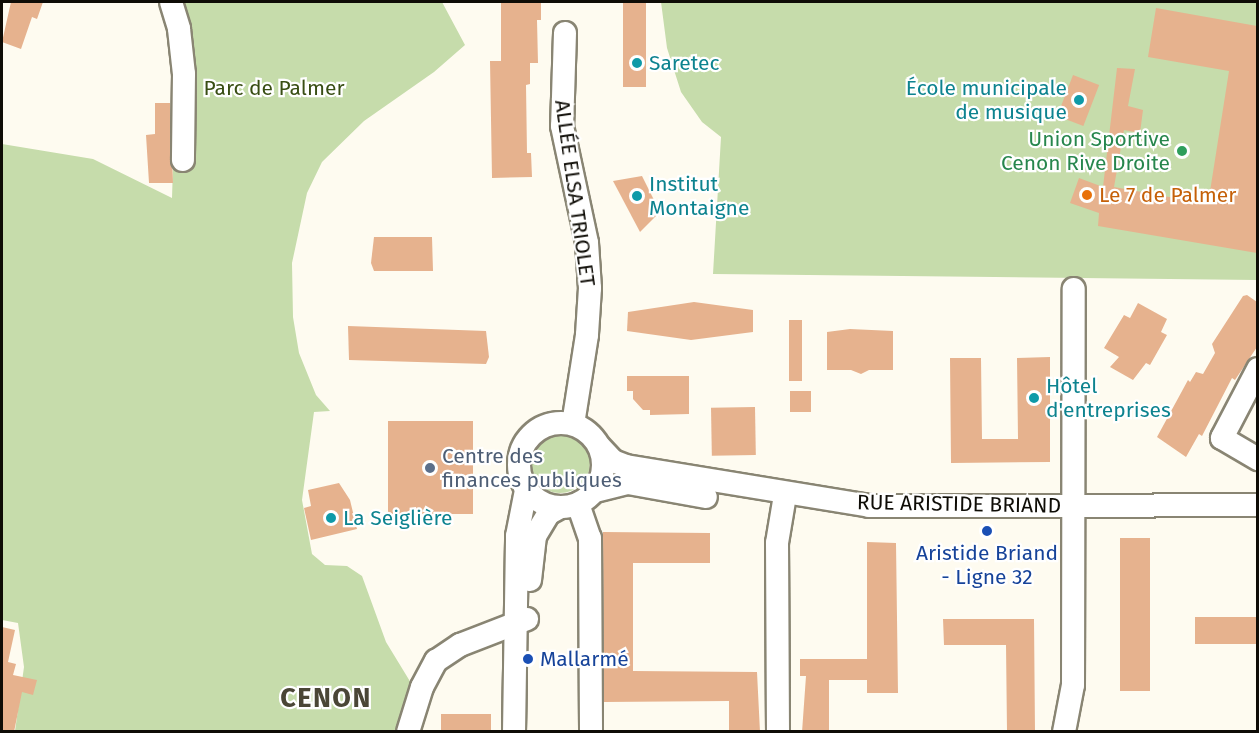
<!DOCTYPE html>
<meta charset="utf-8">
<style>
body{margin:0}
#map{position:relative;width:1259px;height:733px;overflow:hidden;background:#fefbf0;font-family:"Fira Sans",sans-serif}
div>[style]{position:absolute}
[style*='--x']{left:calc(var(--x)*1px);top:calc(var(--y)*1px);width:calc(var(--w)*1px);rotate:calc(var(--a)*1deg)}
.green>*{inset:0;background:#c6dcab}
.round{border-radius:50%}
.building>*{inset:0;background:#e6b28e;transform-origin:0 0}
.roads{filter:drop-shadow(2px 0 #898573) drop-shadow(-2px 0 #898573) drop-shadow(0 2px #898573) drop-shadow(0 -2px #898573)}
.minor>*{height:22px;margin:-11px;padding:0 11px;transform-origin:11px;border-radius:11px;background:#fff}
.minor>.ring{margin:-11px;padding:0;box-sizing:content-box;background:none;border:22px solid #fff;border-radius:50%}
.dots>*{width:16px;height:16px;translate:-50% -50%;box-sizing:border-box;border:3px solid #fff;border-radius:50%}
span{translate:-50% -50%;white-space:nowrap;text-align:center;line-height:1.15;-webkit-text-stroke:4.5px #fff;paint-order:stroke}
.culture-label{font-size:21px;color:#0d838f}
.left{translate:0 -50%;text-align:left}
.right{translate:-100% -50%;text-align:right}
.park-label{font-size:21px;color:#394e14}
.leisure-label{font-size:21px;color:#27864d}
.street-label{font-size:21px;color:#0e0c06}
.food-label{font-size:21px;color:#c56008}
.service-label{font-size:21px;color:#4e5e75}
.transit-label{font-size:21px;color:#164399}
.district-label{font-size:27px;color:#4a4636;font-weight:700;letter-spacing:1.5px}
.frame{position:absolute;inset:0;border:3px solid #0e0c06;pointer-events:none}
</style>
<div id="map">
<div class="green">
<div style="clip-path:polygon(178px 2px,442px 2px,465px 45px,434px 72px,364px 121px,322px 162px,307px 193px,292px 263px,293px 317px,299px 353px,316px 395px,330px 411px,314px 412px,302px 500px,312px 554px,325px 565px,347px 566px,362px 576px,386px 642px,411px 683px,401px 731px,15px 731px,24px 667px,18px 623px,2px 620px,2px 144px,93px 159px,172px 198px)"></div>
<div style="clip-path:polygon(661px 2px,1257px 2px,1257px 280px,713px 274px,721px 137px,702px 122px,681px 92px,667px 48px)"></div>
<div class="round" style="left:530px;top:433px;width:60px;height:60px"></div>
</div>
<div class="building">
<div style="clip-path:polygon(11px 2px,43px 2px,37px 19px,32px 17px,21px 49px,2px 42px)"></div>
<div style="clip-path:polygon(501px 2px,541px 2px,541px 20px,537px 20px,538px 63px,530px 63px,530px 84px,526px 85px,527px 153px,531px 153px,532px 177px,492px 178px,490px 61px,501px 61px)"></div>
<div style="left:623px;top:2px;width:23px;height:85px"></div>
<div style="clip-path:polygon(1156px 8px,1257px 26px,1257px 253px,1098px 226px,1099px 213px,1070px 203px,1079px 178px,1103px 187px,1117px 68px,1135px 69px,1128px 106px,1143px 110px,1140px 133px,1124px 130px,1114px 187px,1208px 204px,1229px 71px,1148px 57px)"></div>
<div style="left:1073px;top:75px;width:28px;height:44px;rotate:21deg"></div>
<div style="clip-path:polygon(155px 103px,170px 103px,173px 183px,149px 183px,146px 135px,155px 134px)"></div>
<div style="clip-path:polygon(642px 176px,660px 212px,640px 232px,613px 181px)"></div>
<div style="clip-path:polygon(374px 237px,432px 237px,433px 271px,374px 271px,371px 263px)"></div>
<div style="clip-path:polygon(1247px 295px,1257px 302px,1257px 347px,1235px 380px,1232px 378px,1202px 436px,1199px 434px,1186px 457px,1157px 437px,1188px 380px,1190px 382px,1196px 372px,1203px 374px,1215px 353px,1212px 344px,1243px 296px)"></div>
<div style="clip-path:polygon(694px 302px,753px 310px,753px 332px,691px 340px,627px 331px,628px 312px)"></div>
<div style="clip-path:polygon(1138px 303px,1167px 319px,1161px 332px,1167px 335px,1150px 365px,1146px 363px,1133px 380px,1110px 367px,1119px 357px,1104px 348px,1124px 315px,1130px 318px)"></div>
<div style="left:789px;top:320px;width:13px;height:61px"></div>
<div style="clip-path:polygon(348px 326px,486px 331px,489px 357px,486px 364px,349px 360px)"></div>
<div style="clip-path:polygon(850px 329px,893px 331px,893px 370px,869px 370px,861px 374px,851px 370px,827px 370px,827px 332px)"></div>
<div style="clip-path:polygon(1050px 357px,1050px 462px,951px 463px,950px 358px,981px 358px,982px 439px,1018px 439px,1017px 358px)"></div>
<div style="clip-path:polygon(627px 376px,689px 376px,689px 414px,650px 415px,650px 410px,643px 410px,633px 399px,633px 391px,627px 391px)"></div>
<div style="left:790px;top:391px;width:21px;height:21px"></div>
<div style="left:755px;top:407px;width:48px;height:44px;rotate:89deg"></div>
<div style="left:388px;top:421px;width:85px;height:93px"></div>
<div style="clip-path:polygon(339px 483px,350px 500px,357px 529px,311px 540px,304px 508px,311px 506px,308px 490px)"></div>
<div style="clip-path:polygon(603px 532px,710px 533px,710px 563px,633px 563px,633px 671px,757px 672px,760px 732px,729px 732px,729px 701px,604px 702px)"></div>
<div style="left:1120px;top:538px;width:30px;height:153px"></div>
<div style="clip-path:polygon(867px 542px,896px 543px,898px 693px,867px 693px,867px 680px,829px 680px,829px 732px,802px 732px,806px 676px,800px 676px,800px 659px,867px 659px)"></div>
<div style="left:1257px;top:617px;width:27px;height:62px;rotate:90deg"></div>
<div style="clip-path:polygon(943px 619px,1034px 619px,1035px 732px,1007px 732px,1006px 645px,944px 645px)"></div>
<div style="clip-path:polygon(2px 627px,15px 630px,8px 662px,16px 664px,13px 675px,37px 680px,33px 695px,22px 692px,14px 732px,2px 732px)"></div>
<div style="left:441px;top:714px;width:50px;height:18px"></div>
</div>
<div class="roads">
<div class="minor">
<div style="--x:171;--y:2;--w:28;--a:73"></div>
<div style="--x:179;--y:29;--w:45;--a:83.7"></div>
<div style="--x:184;--y:74;--w:86;--a:90.7"></div>
<div style="--x:565;--y:33;--w:93;--a:91.8"></div>
<div style="--x:562;--y:126;--w:120;--a:77.9"></div>
<div style="--x:587;--y:243;--w:45;--a:86.2"></div>
<div style="--x:590;--y:288;--w:47;--a:93.7"></div>
<div style="--x:587;--y:335;--w:90;--a:98.9"></div>
<div style="--x:1258;--y:369;--w:78;--a:117.6"></div>
<div style="--x:1222;--y:438;--w:42;--a:30.3"></div>
<div class="ring" style="left:519px;top:423px;width:62px;height:62px"></div>
<div style="--x:599;--y:446;--w:21;--a:47"></div>
<div style="--x:613;--y:461;--w:14;--a:21"></div>
<div style="--x:626;--y:466;--w:246;--a:9.3"></div>
<div style="--x:869;--y:506;--w:389;--a:-0.1"></div>
<div style="--x:595;--y:491;--w:34;--a:-14"></div>
<div style="--x:628;--y:483;--w:79;--a:10.2"></div>
<div style="--x:578;--y:504;--w:36;--a:71"></div>
<div style="--x:590;--y:538;--w:194;--a:89.7"></div>
<div style="--x:530;--y:580;--w:44;--a:-83.5"></div>
<div style="--x:535;--y:536;--w:26;--a:-59"></div>
<div style="--x:548;--y:514;--w:13;--a:-29"></div>
<div style="--x:408;--y:732;--w:47;--a:-72.7"></div>
<div style="--x:422;--y:687;--w:30;--a:-62"></div>
<div style="--x:436;--y:661;--w:29;--a:-34"></div>
<div style="--x:460;--y:645;--w:72;--a:-21.2"></div>
<div style="--x:514;--y:732;--w:196;--a:-89.1"></div>
<div style="--x:517;--y:536;--w:47;--a:-78.9"></div>
<div style="--x:778;--y:732;--w:189;--a:-90.3"></div>
<div style="--x:777;--y:543;--w:49;--a:-80.5"></div>
<div style="--x:1064;--y:732;--w:48;--a:-79.2"></div>
<div style="--x:1073;--y:685;--w:396;--a:-89.9"></div>
</div>
</div>
<div class="dots">
<div style="left:637px;top:63px;background:#0f9aa8"></div>
<div style="left:1079px;top:100px;background:#0f9aa8"></div>
<div style="left:1182px;top:151px;background:#2e9e5b"></div>
<div style="left:1087px;top:195px;background:#e8710a"></div>
<div style="left:637px;top:196px;background:#0f9aa8"></div>
<div style="left:1034px;top:398px;background:#0f9aa8"></div>
<div style="left:430px;top:468px;background:#5c6f8a"></div>
<div style="left:331px;top:518px;background:#0f9aa8"></div>
<div style="left:987px;top:531px;background:#1a4fb4"></div>
<div style="left:528px;top:659px;background:#1a4fb4"></div>
</div>
<div class="culture-label">
<span class="left" style="left:649px;top:63px">Saretec</span>
<span class="right" style="left:1067px;top:100px">École municipale<br>de musique</span>
<span class="left" style="left:649px;top:196px">Institut<br>Montaigne</span>
<span class="left" style="left:1046px;top:398px">Hôtel<br>d'entreprises</span>
<span class="left" style="left:343px;top:518px">La Seiglière</span>
</div>
<div class="park-label">
<span style="left:274px;top:88px">Parc de Palmer</span>
</div>
<div class="leisure-label">
<span class="right" style="left:1170px;top:151px">Union Sportive<br>Cenon Rive Droite</span>
</div>
<div class="street-label">
<span style="left:575px;top:193px;rotate:82deg">ALLÉE ELSA TRIOLET</span>
<span style="left:959px;top:504px;rotate:1deg">RUE ARISTIDE BRIAND</span>
</div>
<div class="food-label">
<span class="left" style="left:1099px;top:195px">Le 7 de Palmer</span>
</div>
<div class="service-label">
<span class="left" style="left:442px;top:468px">Centre des<br>finances publiques</span>
</div>
<div class="transit-label">
<span style="left:987px;top:565px">Aristide Briand<br>- Ligne 32</span>
<span class="left" style="left:540px;top:659px">Mallarmé</span>
</div>
<div class="district-label">
<span style="left:326px;top:699px">CENON</span>
</div>
<div class="frame"></div>
</div>
